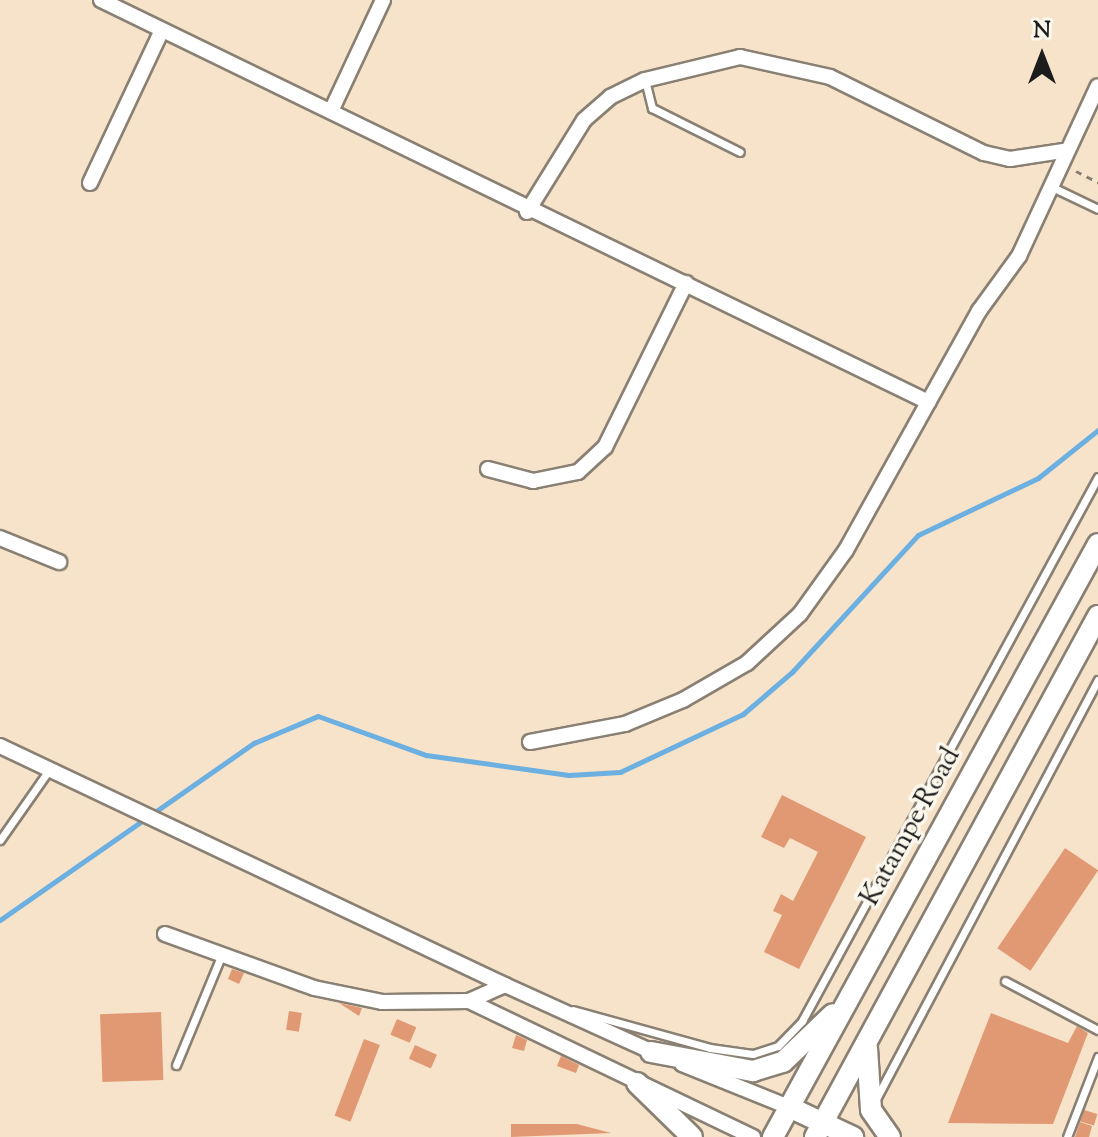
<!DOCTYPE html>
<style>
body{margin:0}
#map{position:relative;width:1098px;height:1137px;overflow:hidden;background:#f6e3ca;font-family:"Sorts Mill Goudy",serif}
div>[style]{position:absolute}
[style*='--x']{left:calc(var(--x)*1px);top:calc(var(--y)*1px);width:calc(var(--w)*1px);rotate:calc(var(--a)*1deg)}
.stream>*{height:5px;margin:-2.5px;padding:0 2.5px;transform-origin:2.5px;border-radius:2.5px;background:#6cafe1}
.building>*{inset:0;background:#e19974;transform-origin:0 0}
.path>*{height:3px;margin-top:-1.5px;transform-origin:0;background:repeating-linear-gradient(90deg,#898073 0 6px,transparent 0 12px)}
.roads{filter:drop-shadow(2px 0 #898073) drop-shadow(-2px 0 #898073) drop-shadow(0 2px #898073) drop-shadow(0 -2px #898073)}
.lane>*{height:7px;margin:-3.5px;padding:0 3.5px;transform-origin:3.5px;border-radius:3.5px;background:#fff}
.street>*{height:14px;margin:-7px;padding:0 7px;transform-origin:7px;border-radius:7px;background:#fff}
.secondary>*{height:20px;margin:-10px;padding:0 10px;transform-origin:10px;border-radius:10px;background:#fff}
span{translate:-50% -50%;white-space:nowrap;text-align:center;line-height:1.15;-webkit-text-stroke:7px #fbf7ec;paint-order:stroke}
.street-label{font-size:28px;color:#1c1c1c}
.north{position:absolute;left:1002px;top:16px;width:80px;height:80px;-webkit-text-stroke:6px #fbf7ec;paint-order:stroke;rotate:0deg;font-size:22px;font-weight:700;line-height:32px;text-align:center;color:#1c1c1c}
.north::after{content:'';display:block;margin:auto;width:28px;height:36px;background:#1c1c1c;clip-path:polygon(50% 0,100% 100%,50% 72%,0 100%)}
</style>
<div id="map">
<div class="stream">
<div style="--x:0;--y:920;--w:310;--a:-34.9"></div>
<div style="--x:254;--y:743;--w:69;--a:-22.9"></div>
<div style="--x:318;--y:716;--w:115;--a:19.9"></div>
<div style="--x:426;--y:755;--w:144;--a:8"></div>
<div style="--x:569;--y:775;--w:51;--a:-3.4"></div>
<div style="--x:620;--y:772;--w:136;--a:-25.2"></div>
<div style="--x:743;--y:714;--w:65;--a:-40.6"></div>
<div style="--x:792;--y:672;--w:186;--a:-47.4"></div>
<div style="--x:918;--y:535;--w:133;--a:-25.4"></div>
<div style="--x:1038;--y:478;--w:77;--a:-38.7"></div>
</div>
<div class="building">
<div style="clip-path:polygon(782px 795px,866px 837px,799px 969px,764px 952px,782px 915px,773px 911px,781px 894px,793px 901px,818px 852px,790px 838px,784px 848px,761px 837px)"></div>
<div style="left:1065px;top:848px;width:40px;height:121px;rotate:34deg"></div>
<div style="clip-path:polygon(232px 969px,244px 973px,239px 984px,228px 979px)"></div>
<div style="clip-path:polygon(339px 1003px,362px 1008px,359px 1016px)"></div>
<div style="left:289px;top:1011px;width:13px;height:19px;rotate:9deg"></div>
<div style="left:161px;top:1012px;width:68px;height:61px;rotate:88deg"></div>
<div style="clip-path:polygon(991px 1013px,1068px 1043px,1077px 1026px,1088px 1033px,1053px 1124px,948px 1123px)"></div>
<div style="left:397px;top:1019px;width:21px;height:17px;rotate:23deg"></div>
<div style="clip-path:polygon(516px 1035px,527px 1040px,524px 1051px,512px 1048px)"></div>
<div style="left:364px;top:1039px;width:17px;height:82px;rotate:21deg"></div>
<div style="left:415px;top:1045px;width:24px;height:15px;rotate:24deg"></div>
<div style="clip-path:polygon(561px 1056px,579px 1065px,576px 1073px,557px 1066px)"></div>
<div style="left:1084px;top:1110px;width:14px;height:12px;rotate:17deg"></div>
<div style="clip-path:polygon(1080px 1122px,1092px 1126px,1089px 1137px,1075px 1137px)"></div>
<div style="clip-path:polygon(511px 1124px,577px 1124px,611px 1133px,511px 1137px)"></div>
</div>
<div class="path">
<div style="--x:1076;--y:171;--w:25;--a:27"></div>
</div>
<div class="roads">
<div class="lane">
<div style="--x:645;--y:80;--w:29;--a:76"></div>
<div style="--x:652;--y:108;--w:98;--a:26.6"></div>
<div style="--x:1050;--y:186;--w:53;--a:25.6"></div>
<div style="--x:0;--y:840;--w:85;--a:-55"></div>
<div style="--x:1005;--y:981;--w:105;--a:27.8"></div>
<div style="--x:573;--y:1010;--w:142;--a:15.5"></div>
<div style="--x:710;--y:1048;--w:43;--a:7.9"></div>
<div style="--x:753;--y:1054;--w:26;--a:-18"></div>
<div style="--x:778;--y:1046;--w:35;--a:-46"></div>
<div style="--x:802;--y:1021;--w:619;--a:-61.45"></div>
<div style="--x:176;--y:1065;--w:120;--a:-67.5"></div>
<div style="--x:877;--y:1097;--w:472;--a:-62.1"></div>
<div style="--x:1067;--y:1137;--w:86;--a:-68.8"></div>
</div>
<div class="street">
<div style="--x:101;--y:0;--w:920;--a:25.92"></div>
<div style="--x:332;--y:109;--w:120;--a:-64.9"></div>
<div style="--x:90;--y:183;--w:167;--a:-64.8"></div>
<div style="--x:527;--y:212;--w:108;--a:-58.2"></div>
<div style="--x:584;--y:120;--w:35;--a:-41"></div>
<div style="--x:610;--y:97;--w:39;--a:-26"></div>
<div style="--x:645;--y:80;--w:98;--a:-13.6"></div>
<div style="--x:740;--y:57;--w:92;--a:12.5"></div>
<div style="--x:830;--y:77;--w:172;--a:26.3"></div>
<div style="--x:984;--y:153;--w:27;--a:13"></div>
<div style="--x:1010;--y:159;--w:54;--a:-8.6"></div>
<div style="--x:488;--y:469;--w:47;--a:14.9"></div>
<div style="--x:533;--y:481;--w:46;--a:-11.3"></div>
<div style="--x:578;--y:472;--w:37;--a:-43"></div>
<div style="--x:605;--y:447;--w:183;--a:-63.7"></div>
<div style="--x:0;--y:538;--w:64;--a:22.1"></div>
<div style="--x:530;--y:742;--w:97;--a:-10.7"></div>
<div style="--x:625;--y:724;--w:63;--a:-22.5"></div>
<div style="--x:683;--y:700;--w:74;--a:-30"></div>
<div style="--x:747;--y:663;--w:72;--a:-42.8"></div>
<div style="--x:800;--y:614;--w:79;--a:-54.3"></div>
<div style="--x:846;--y:550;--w:274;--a:-60.9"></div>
<div style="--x:979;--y:311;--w:68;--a:-54"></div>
<div style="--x:1019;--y:256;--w:187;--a:-65.1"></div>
<div style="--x:0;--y:746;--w:559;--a:25.33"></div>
<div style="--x:165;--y:934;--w:158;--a:19.9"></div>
<div style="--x:314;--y:988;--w:69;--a:11.6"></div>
<div style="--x:382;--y:1002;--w:87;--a:-0.7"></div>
<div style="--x:469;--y:1001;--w:39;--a:-24"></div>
<div style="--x:505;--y:985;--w:169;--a:24.4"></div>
<div style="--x:469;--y:1001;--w:315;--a:25.6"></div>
<div style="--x:682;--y:1064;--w:115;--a:21.9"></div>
</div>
<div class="secondary">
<div style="--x:867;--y:1048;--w:62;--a:86.3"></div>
<div style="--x:871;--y:1110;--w:33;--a:55"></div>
<div style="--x:651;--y:1052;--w:104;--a:10.6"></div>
<div style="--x:753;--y:1071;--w:31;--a:-17"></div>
<div style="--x:783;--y:1062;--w:69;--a:-43.8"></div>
<div style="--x:637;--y:1083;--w:77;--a:44.5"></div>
<div style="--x:789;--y:1107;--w:71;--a:25.1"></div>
<div style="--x:773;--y:1137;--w:676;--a:-61.27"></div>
<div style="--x:815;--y:1137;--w:593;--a:-61.49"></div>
</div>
</div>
<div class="street-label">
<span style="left:911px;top:827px;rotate:-61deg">Katampe Road</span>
</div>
<div class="north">N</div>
</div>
